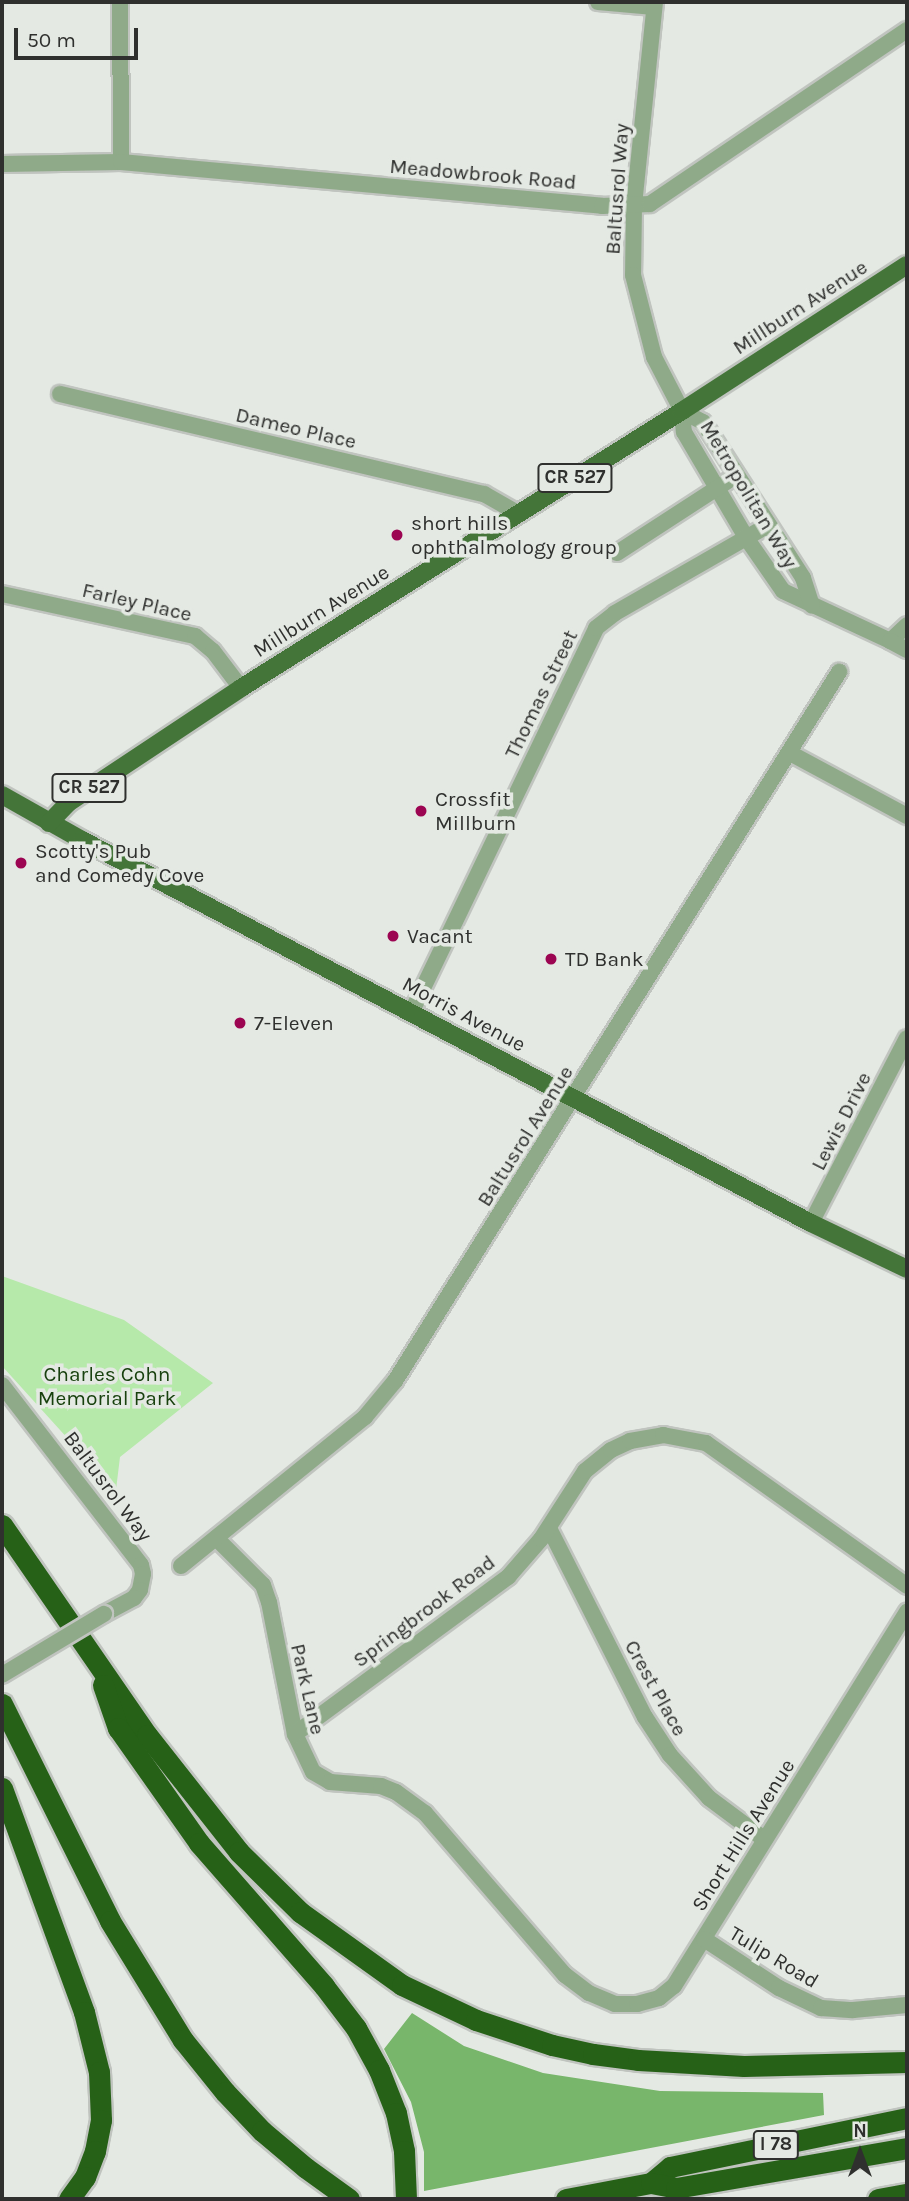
<!DOCTYPE html>
<style>
body{margin:0}
#map{position:relative;width:909px;height:2201px;overflow:hidden;background:#e4e9e3;font-family:Karla,sans-serif}
div>[style]{position:absolute}
[style*='--x']{left:calc(var(--x)*1px);top:calc(var(--y)*1px);width:calc(var(--w)*1px);rotate:calc(var(--a)*1deg)}
.green>*{inset:0;background:#b6e9aa}
.forest>*{inset:0;background:#78b66b}
.roads{filter:drop-shadow(2px 0 #c0c4bf) drop-shadow(-2px 0 #c0c4bf) drop-shadow(0 2px #c0c4bf) drop-shadow(0 -2px #c0c4bf)}
.minor>*{height:16px;margin:-8px;padding:0 8px;transform-origin:8px;border-radius:8px;background:#8faa89}
.major>*{height:18px;margin:-9px;padding:0 9px;transform-origin:9px;border-radius:9px;background:#447539}
.highway>*{height:21px;margin:-10.5px;padding:0 10.5px;transform-origin:10.5px;border-radius:10.5px;background:#266117}
.bridges{filter:drop-shadow(2px 0 #c0c4bf) drop-shadow(-2px 0 #c0c4bf) drop-shadow(0 2px #c0c4bf) drop-shadow(0 -2px #c0c4bf)}
.minor-bridge>*{height:16px;margin:-8px;padding:0 8px;transform-origin:8px;border-radius:8px;background:#8faa89}
.dots>*{width:19px;height:19px;translate:-50% -50%;box-sizing:border-box;border:4px solid #e4e9e3;border-radius:50%}
span{translate:-50% -50%;white-space:nowrap;text-align:center;line-height:1.15;-webkit-text-stroke:7px #e4e9e3;paint-order:stroke}
.shield-label span{padding:2px 5px;background:#e4e9e3;border:2px solid;border-radius:5px;-webkit-text-stroke-width:0}
.shield-label{font-size:19px;color:#2f302e;font-weight:700}
.street-label{font-size:21px;color:#2f302e}
.poi-label{font-size:21px;color:#2f302e}
.left{translate:0 -50%;text-align:left}
.park-label{font-size:21px;color:#18410e}
.frame{position:absolute;inset:0;border:4px solid #2f302e;pointer-events:none}
.north{position:absolute;left:825px;top:2117px;width:70px;height:70px;-webkit-text-stroke:5px #e4e9e3;paint-order:stroke;rotate:0deg;font-size:19px;font-weight:700;line-height:28px;text-align:center;color:#2f302e}
.north::after{content:'';display:block;margin:auto;width:24px;height:32px;background:#2f302e;clip-path:polygon(50% 0,100% 100%,50% 72%,0 100%)}
.scale{position:absolute;left:14px;top:28px;width:124px;height:32px;box-sizing:border-box;border:4px solid #2f302e;border-top:0;padding-left:9px;font-size:21px;line-height:24px;white-space:nowrap;color:#2f302e;-webkit-text-stroke:5px #e4e9e3;paint-order:stroke}
</style>
<div id="map">
<div class="green">
<div style="clip-path:polygon(2px 1276px,124px 1320px,213px 1383px,120px 1457px,115px 1498px,70px 1441px,2px 1366px)"></div>
</div>
<div class="forest">
<div style="clip-path:polygon(412px 2013px,464px 2046px,543px 2073px,660px 2091px,823px 2093px,824px 2115px,424px 2191px,424px 2152px,411px 2102px,384px 2049px)"></div>
</div>
<div class="roads">
<div class="minor">
<div style="--x:120;--y:2;--w:160;--a:89.6"></div>
<div style="--x:598;--y:2;--w:56;--a:5.1"></div>
<div style="--x:655;--y:2;--w:205;--a:95.9"></div>
<div style="--x:634;--y:206;--w:69;--a:90.8"></div>
<div style="--x:633;--y:275;--w:85;--a:75.6"></div>
<div style="--x:654;--y:357;--w:61;--a:62.6"></div>
<div style="--x:682;--y:411;--w:21;--a:85"></div>
<div style="--x:684;--y:432;--w:124;--a:59.5"></div>
<div style="--x:747;--y:539;--w:63;--a:55.3"></div>
<div style="--x:783;--y:591;--w:118;--a:25"></div>
<div style="--x:890;--y:641;--w:23;--a:-43"></div>
<div style="--x:2;--y:164;--w:119;--a:-1"></div>
<div style="--x:121;--y:162;--w:483;--a:5.2"></div>
<div style="--x:602;--y:206;--w:48;--a:-2.4"></div>
<div style="--x:650;--y:204;--w:310;--a:-34.1"></div>
<div style="--x:60;--y:394;--w:436;--a:13.3"></div>
<div style="--x:484;--y:494;--w:40;--a:29.7"></div>
<div style="--x:682;--y:411;--w:24;--a:28"></div>
<div style="--x:703;--y:422;--w:185;--a:57.3"></div>
<div style="--x:803;--y:578;--w:29;--a:72"></div>
<div style="--x:617;--y:553;--w:132;--a:-33"></div>
<div style="--x:2;--y:594;--w:198;--a:12.3"></div>
<div style="--x:195;--y:636;--w:23;--a:40"></div>
<div style="--x:213;--y:651;--w:46;--a:52.9"></div>
<div style="--x:890;--y:641;--w:19;--a:28"></div>
<div style="--x:790;--y:753;--w:133;--a:28.3"></div>
<div style="--x:412;--y:1011;--w:425;--a:-64.3"></div>
<div style="--x:596;--y:628;--w:24;--a:-38"></div>
<div style="--x:615;--y:613;--w:175;--a:-29.8"></div>
<div style="--x:811;--y:1223;--w:208;--a:-62.6"></div>
<div style="--x:2;--y:1385;--w:227;--a:52.3"></div>
<div style="--x:141;--y:1565;--w:9;--a:77"></div>
<div style="--x:143;--y:1574;--w:16;--a:101"></div>
<div style="--x:140;--y:1590;--w:10;--a:127"></div>
<div style="--x:134;--y:1598;--w:34;--a:152"></div>
<div style="--x:549;--y:1528;--w:212;--a:63.1"></div>
<div style="--x:645;--y:1717;--w:45;--a:56.7"></div>
<div style="--x:670;--y:1755;--w:58;--a:47.8"></div>
<div style="--x:709;--y:1798;--w:69;--a:36.7"></div>
<div style="--x:216;--y:1538;--w:66;--a:45"></div>
<div style="--x:263;--y:1585;--w:18;--a:71"></div>
<div style="--x:269;--y:1602;--w:135;--a:78.9"></div>
<div style="--x:295;--y:1734;--w:42;--a:64.7"></div>
<div style="--x:313;--y:1772;--w:20;--a:30"></div>
<div style="--x:330;--y:1782;--w:51;--a:4.5"></div>
<div style="--x:381;--y:1786;--w:16;--a:22"></div>
<div style="--x:396;--y:1792;--w:36;--a:36"></div>
<div style="--x:425;--y:1813;--w:214;--a:49.2"></div>
<div style="--x:565;--y:1975;--w:30;--a:37"></div>
<div style="--x:589;--y:1993;--w:28;--a:23"></div>
<div style="--x:615;--y:2004;--w:22;--a:0"></div>
<div style="--x:637;--y:2004;--w:23;--a:-15"></div>
<div style="--x:659;--y:1998;--w:19;--a:-39"></div>
<div style="--x:674;--y:1986;--w:441;--a:-58.1"></div>
<div style="--x:181;--y:1566;--w:237;--a:-39"></div>
<div style="--x:365;--y:1417;--w:47;--a:-50.2"></div>
<div style="--x:395;--y:1381;--w:837;--a:-57.94"></div>
<div style="--x:295;--y:1734;--w:265;--a:-36.4"></div>
<div style="--x:508;--y:1577;--w:50;--a:-49"></div>
<div style="--x:541;--y:1539;--w:81;--a:-57.1"></div>
<div style="--x:585;--y:1471;--w:33;--a:-39"></div>
<div style="--x:611;--y:1450;--w:21;--a:-25"></div>
<div style="--x:630;--y:1441;--w:34;--a:-10"></div>
<div style="--x:663;--y:1435;--w:44;--a:10.5"></div>
<div style="--x:706;--y:1443;--w:247;--a:35.4"></div>
<div style="--x:704;--y:1939;--w:90;--a:33.2"></div>
<div style="--x:779;--y:1988;--w:47;--a:25.5"></div>
<div style="--x:821;--y:2008;--w:32;--a:4"></div>
<div style="--x:853;--y:2010;--w:54;--a:-5.3"></div>
</div>
<div class="major">
<div style="--x:2;--y:795;--w:92;--a:29.4"></div>
<div style="--x:82;--y:840;--w:823;--a:27.72"></div>
<div style="--x:811;--y:1223;--w:106;--a:25.6"></div>
<div style="--x:49;--y:823;--w:28;--a:-46"></div>
<div style="--x:68;--y:803;--w:208;--a:-33.6"></div>
<div style="--x:241;--y:688;--w:521;--a:-32.13"></div>
<div style="--x:682;--y:411;--w:268;--a:-33"></div>
</div>
<div class="highway">
<div style="--x:2;--y:1525;--w:255;--a:55.4"></div>
<div style="--x:147;--y:1735;--w:149;--a:51.8"></div>
<div style="--x:239;--y:1852;--w:86;--a:44.5"></div>
<div style="--x:300;--y:1912;--w:125;--a:35.6"></div>
<div style="--x:402;--y:1985;--w:82;--a:25.3"></div>
<div style="--x:476;--y:2020;--w:80;--a:18.2"></div>
<div style="--x:552;--y:2045;--w:42;--a:12.4"></div>
<div style="--x:593;--y:2054;--w:45;--a:7.6"></div>
<div style="--x:638;--y:2060;--w:106;--a:3.2"></div>
<div style="--x:744;--y:2066;--w:163;--a:-1.4"></div>
<div style="--x:103;--y:1685;--w:46;--a:70.8"></div>
<div style="--x:118;--y:1728;--w:141;--a:54.8"></div>
<div style="--x:199;--y:1843;--w:190;--a:48.8"></div>
<div style="--x:324;--y:1986;--w:53;--a:52.7"></div>
<div style="--x:356;--y:2028;--w:48;--a:61.3"></div>
<div style="--x:379;--y:2070;--w:46;--a:68.4"></div>
<div style="--x:396;--y:2113;--w:39;--a:78"></div>
<div style="--x:404;--y:2151;--w:48;--a:87.6"></div>
<div style="--x:2;--y:1704;--w:242;--a:63.5"></div>
<div style="--x:110;--y:1921;--w:140;--a:58.5"></div>
<div style="--x:183;--y:2040;--w:67;--a:51.1"></div>
<div style="--x:225;--y:2092;--w:54;--a:46.5"></div>
<div style="--x:262;--y:2131;--w:57;--a:40.1"></div>
<div style="--x:306;--y:2168;--w:53;--a:35.8"></div>
<div style="--x:2;--y:1788;--w:239;--a:69.9"></div>
<div style="--x:84;--y:2012;--w:62;--a:76"></div>
<div style="--x:99;--y:2072;--w:48;--a:87.6"></div>
<div style="--x:101;--y:2120;--w:32;--a:101"></div>
<div style="--x:95;--y:2151;--w:28;--a:111"></div>
<div style="--x:85;--y:2177;--w:27;--a:126"></div>
<div style="--x:651;--y:2183;--w:25;--a:-40"></div>
<div style="--x:670;--y:2167;--w:242;--a:-11.7"></div>
<div style="--x:566;--y:2199;--w:86;--a:-10.7"></div>
<div style="--x:651;--y:2183;--w:25;--a:11"></div>
<div style="--x:676;--y:2188;--w:234;--a:-9.8"></div>
<div style="--x:878;--y:2199;--w:29;--a:-10"></div>
</div>
</div>
<div class="bridges">
<div class="minor-bridge">
<div style="--x:2;--y:1675;--w:119;--a:-30.9"></div>
</div>
</div>
<div class="dots">
<div style="left:397px;top:535px;background:#9c0552"></div>
<div style="left:421px;top:811px;background:#9c0552"></div>
<div style="left:21px;top:863px;background:#9c0552"></div>
<div style="left:393px;top:936px;background:#9c0552"></div>
<div style="left:551px;top:959px;background:#9c0552"></div>
<div style="left:240px;top:1023px;background:#9c0552"></div>
</div>
<div class="shield-label">
<span style="left:575px;top:478px">CR 527</span>
<span style="left:89px;top:788px">CR 527</span>
<span style="left:776px;top:2145px">I 78</span>
</div>
<div class="street-label">
<span style="left:483px;top:174px;rotate:5deg">Meadowbrook Road</span>
<span style="left:617px;top:189px;rotate:-86deg">Baltusrol Way</span>
<span style="left:800px;top:307px;rotate:-33deg">Millburn Avenue</span>
<span style="left:296px;top:428px;rotate:13deg">Dameo Place</span>
<span style="left:749px;top:494px;rotate:59deg">Metropolitan Way</span>
<span style="left:137px;top:602px;rotate:13deg">Farley Place</span>
<span style="left:321px;top:611px;rotate:-32deg">Millburn Avenue</span>
<span style="left:541px;top:694px;rotate:-64deg">Thomas Street</span>
<span style="left:464px;top:1014px;rotate:28deg">Morris Avenue</span>
<span style="left:841px;top:1121px;rotate:-63deg">Lewis Drive</span>
<span style="left:525px;top:1136px;rotate:-58deg">Baltusrol Avenue</span>
<span style="left:108px;top:1486px;rotate:53deg">Baltusrol Way</span>
<span style="left:424px;top:1611px;rotate:-37deg">Springbrook Road</span>
<span style="left:656px;top:1688px;rotate:61deg">Crest Place</span>
<span style="left:308px;top:1689px;rotate:77deg">Park Lane</span>
<span style="left:743px;top:1835px;rotate:-58deg">Short Hills Avenue</span>
<span style="left:774px;top:1957px;rotate:31deg">Tulip Road</span>
</div>
<div class="poi-label">
<span class="left" style="left:411px;top:535px">short hills<br>ophthalmology group</span>
<span class="left" style="left:435px;top:811px">Crossfit<br>Millburn</span>
<span class="left" style="left:35px;top:863px">Scotty's Pub<br>and Comedy Cove</span>
<span class="left" style="left:407px;top:936px">Vacant</span>
<span class="left" style="left:565px;top:959px">TD Bank</span>
<span class="left" style="left:254px;top:1023px">7-Eleven</span>
</div>
<div class="park-label">
<span style="left:107px;top:1386px">Charles Cohn<br>Memorial Park</span>
</div>
<div class="frame"></div>
<div class="north">N</div>
<div class="scale">50 m</div>
</div>
